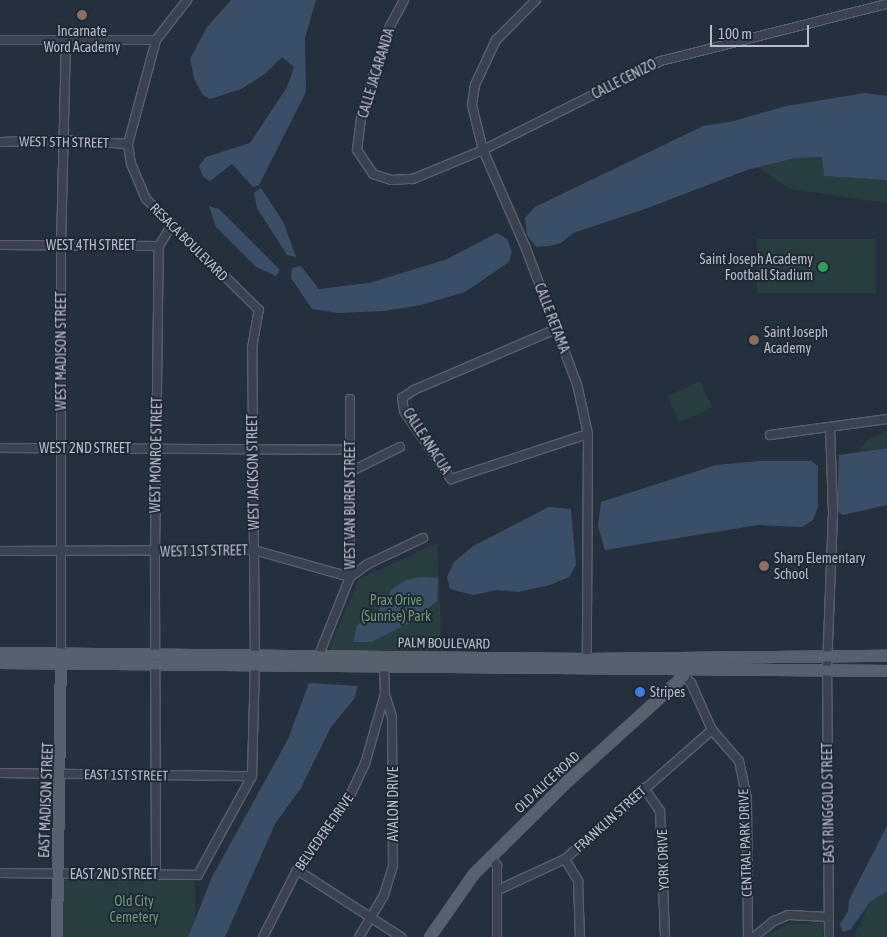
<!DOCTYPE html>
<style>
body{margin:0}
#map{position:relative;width:887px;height:937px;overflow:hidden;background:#25303e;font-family:"Asap Condensed",sans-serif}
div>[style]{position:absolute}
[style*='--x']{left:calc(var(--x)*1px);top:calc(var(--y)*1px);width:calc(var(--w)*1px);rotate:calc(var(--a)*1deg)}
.green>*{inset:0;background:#273d3f;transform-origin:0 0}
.water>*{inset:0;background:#3b4e67}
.roads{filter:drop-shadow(1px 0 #57606c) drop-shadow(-1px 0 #57606c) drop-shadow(0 1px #57606c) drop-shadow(0 -1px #57606c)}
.minor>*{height:8px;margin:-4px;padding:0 4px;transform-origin:4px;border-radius:4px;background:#39424e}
.major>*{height:10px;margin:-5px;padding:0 5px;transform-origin:5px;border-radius:5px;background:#57616e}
.dots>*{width:14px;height:14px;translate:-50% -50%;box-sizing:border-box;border:2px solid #1e2733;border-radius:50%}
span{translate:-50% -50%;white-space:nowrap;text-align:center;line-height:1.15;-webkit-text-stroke:4px #1e2733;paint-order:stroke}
.poi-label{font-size:14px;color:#b5bdc9}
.right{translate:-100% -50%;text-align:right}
.left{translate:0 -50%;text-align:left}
.street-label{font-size:14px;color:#b5bdc9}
.park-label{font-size:14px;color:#6c9a76}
.scale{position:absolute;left:710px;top:25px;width:99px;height:22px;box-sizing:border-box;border:2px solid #b5bdc9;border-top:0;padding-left:6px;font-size:15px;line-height:18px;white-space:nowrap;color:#b5bdc9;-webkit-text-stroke:4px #1e2733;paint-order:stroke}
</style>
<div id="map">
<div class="green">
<div style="clip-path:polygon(822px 157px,824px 176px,887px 180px,887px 203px,790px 189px,757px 167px,795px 158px)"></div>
<div style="left:757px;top:239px;width:119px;height:54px"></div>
<div style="left:700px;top:381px;width:29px;height:36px;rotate:65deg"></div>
<div style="clip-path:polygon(887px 430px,887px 448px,859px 451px,867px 441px)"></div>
<div style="clip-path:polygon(437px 543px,442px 650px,334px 653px,329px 649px,359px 579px)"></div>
<div style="left:59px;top:880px;width:136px;height:57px"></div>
<div style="clip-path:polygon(887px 891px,887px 937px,854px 937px,870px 902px)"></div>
<div style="clip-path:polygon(822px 923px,823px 937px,765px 937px,785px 925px)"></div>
</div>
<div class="water">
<div style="clip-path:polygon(231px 0,316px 0,305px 38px,306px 92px,259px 185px,253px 187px,232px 164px,210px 181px,203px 177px,199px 166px,206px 157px,250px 143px,287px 87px,294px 67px,282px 57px,266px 73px,241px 89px,210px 99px,203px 95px,194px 79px,190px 59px,207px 27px)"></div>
<div style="clip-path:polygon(865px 93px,887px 96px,887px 180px,824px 176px,822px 157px,795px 158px,747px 170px,645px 209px,573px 233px,561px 243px,549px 246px,536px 247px,527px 235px,525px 218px,535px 207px,703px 126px,734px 121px,786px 106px)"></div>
<div style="clip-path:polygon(261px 188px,284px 223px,296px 257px,287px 255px,257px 208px,254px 193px)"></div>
<div style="clip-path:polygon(209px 206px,219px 209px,280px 270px,276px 276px,256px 267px,216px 227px)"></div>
<div style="clip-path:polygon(497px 233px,507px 239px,512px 252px,509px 262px,465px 292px,421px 305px,384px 311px,338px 313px,312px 309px,291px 278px,292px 268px,301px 266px,319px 289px,369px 283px,445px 260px)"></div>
<div style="clip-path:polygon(887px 448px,887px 505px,843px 515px,837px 511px,839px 455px)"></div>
<div style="clip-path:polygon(760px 461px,811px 461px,818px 466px,818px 507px,813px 520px,802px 527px,758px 525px,605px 550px,598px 526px,601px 502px,716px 465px)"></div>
<div style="clip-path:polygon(549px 507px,571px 509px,576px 565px,569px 577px,550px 585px,518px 592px,497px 590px,473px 595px,450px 589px,447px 577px,454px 562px,473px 546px)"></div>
<div style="clip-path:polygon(421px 577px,438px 578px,437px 601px,413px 621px,371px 642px,353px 642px,357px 625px,375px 616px,393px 588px,406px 580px)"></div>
<div style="clip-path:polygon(309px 683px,358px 686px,354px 699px,331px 727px,301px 788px,275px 824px,225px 937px,188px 937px,212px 877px,288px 739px)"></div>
<div style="clip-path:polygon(887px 826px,887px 891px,870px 902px,851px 929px,843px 932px,840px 924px,848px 911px,849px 900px)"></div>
</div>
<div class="roads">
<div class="minor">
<div style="--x:404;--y:0;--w:30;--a:118"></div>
<div style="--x:390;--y:26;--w:56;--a:108.8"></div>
<div style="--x:372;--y:79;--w:41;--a:105.8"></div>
<div style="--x:361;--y:118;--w:32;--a:97"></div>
<div style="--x:357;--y:150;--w:29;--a:56"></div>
<div style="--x:373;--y:174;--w:19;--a:18"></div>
<div style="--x:391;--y:180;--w:22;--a:-3"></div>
<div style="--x:413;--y:179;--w:76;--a:-22.5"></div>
<div style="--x:483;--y:150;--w:199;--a:-26.6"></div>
<div style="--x:661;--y:61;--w:233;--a:-14.2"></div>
<div style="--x:536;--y:0;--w:57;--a:135"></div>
<div style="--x:496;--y:40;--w:50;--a:115"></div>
<div style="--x:475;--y:85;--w:20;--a:99"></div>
<div style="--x:472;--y:105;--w:46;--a:76.3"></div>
<div style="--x:483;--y:150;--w:105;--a:66.4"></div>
<div style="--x:525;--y:246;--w:147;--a:69.4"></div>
<div style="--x:577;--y:384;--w:51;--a:77.6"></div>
<div style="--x:588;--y:434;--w:229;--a:90.3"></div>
<div style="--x:0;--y:40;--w:156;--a:0"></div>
<div style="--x:0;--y:142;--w:64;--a:-1.8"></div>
<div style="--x:64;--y:140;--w:64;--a:3.6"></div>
<div style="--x:0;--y:245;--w:159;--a:0.4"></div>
<div style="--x:159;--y:246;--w:23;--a:-59"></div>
<div style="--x:556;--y:329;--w:155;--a:156.8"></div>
<div style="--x:414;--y:390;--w:14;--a:146"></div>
<div style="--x:402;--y:398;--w:13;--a:81"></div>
<div style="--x:404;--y:411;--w:83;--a:55.3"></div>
<div style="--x:451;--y:479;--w:144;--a:-18.2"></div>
<div style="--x:770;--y:435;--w:118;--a:-7.8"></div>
<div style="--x:0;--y:448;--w:351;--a:0.3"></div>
<div style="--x:350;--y:472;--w:56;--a:-26.6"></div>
<div style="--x:0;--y:551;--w:254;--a:-0.2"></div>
<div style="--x:254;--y:550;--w:100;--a:15.7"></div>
<div style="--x:350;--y:577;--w:22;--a:-36"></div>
<div style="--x:368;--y:564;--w:61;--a:-25.3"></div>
<div style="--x:61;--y:658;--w:413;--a:-90"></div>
<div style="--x:61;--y:245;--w:205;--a:-88.6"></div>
<div style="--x:317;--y:660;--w:89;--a:-68.3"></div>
<div style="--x:350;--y:577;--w:178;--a:-90"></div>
<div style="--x:684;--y:676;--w:10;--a:45"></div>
<div style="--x:691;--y:683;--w:51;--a:65.9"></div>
<div style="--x:712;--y:730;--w:41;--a:48.9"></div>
<div style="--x:739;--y:761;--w:39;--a:78"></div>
<div style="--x:747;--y:799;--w:138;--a:89.6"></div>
<div style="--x:0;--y:773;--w:252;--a:0.7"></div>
<div style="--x:644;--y:788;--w:28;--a:55"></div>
<div style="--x:660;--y:811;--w:126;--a:87.7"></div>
<div style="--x:490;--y:857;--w:11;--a:49"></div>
<div style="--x:497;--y:865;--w:72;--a:90"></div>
<div style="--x:565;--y:859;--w:26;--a:59"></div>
<div style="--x:578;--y:881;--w:56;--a:88"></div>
<div style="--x:297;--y:870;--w:124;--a:32.8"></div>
<div style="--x:0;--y:873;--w:198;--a:0.6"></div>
<div style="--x:198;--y:875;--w:113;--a:-61.4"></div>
<div style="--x:252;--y:776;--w:112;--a:-88.5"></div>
<div style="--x:255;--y:664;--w:316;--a:-90.5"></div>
<div style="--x:252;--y:348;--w:39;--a:-80"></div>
<div style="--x:259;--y:310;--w:158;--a:-135.5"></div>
<div style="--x:146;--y:199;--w:38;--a:-113"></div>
<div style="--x:131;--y:164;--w:20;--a:-99"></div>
<div style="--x:128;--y:144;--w:108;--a:-74.9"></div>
<div style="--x:156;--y:40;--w:51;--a:-52.2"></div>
<div style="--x:156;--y:874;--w:321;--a:-90.2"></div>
<div style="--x:155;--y:553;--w:307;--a:-89.3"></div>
<div style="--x:498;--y:890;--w:74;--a:-24.8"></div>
<div style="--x:565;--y:859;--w:196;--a:-41.3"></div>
<div style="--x:263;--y:937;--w:75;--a:-63.1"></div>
<div style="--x:297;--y:870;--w:87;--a:-53.9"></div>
<div style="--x:348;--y:800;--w:40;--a:-65"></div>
<div style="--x:365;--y:764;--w:73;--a:-74.1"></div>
<div style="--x:359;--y:937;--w:49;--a:-59.2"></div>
<div style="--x:384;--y:895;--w:31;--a:-73"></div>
<div style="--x:393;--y:865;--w:148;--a:-90.4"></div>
<div style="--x:392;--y:717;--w:24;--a:-107"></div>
<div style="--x:385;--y:694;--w:30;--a:-92"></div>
<div style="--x:754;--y:937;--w:26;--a:-39"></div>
<div style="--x:774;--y:921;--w:15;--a:-23"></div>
<div style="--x:788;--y:915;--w:41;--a:2.8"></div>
<div style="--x:829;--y:937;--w:268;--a:-90.4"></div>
<div style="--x:827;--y:669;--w:157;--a:-87.8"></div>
<div style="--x:833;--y:512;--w:84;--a:-92"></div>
</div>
<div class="major">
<div style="--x:0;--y:653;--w:587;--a:0.59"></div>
<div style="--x:587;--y:659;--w:300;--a:-0.6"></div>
<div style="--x:0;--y:663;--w:887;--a:0.52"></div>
<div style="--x:57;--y:937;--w:274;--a:-89.2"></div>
<div style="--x:430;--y:937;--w:77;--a:-55.1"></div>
<div style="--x:474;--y:874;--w:134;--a:-44.7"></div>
<div style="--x:569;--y:780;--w:155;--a:-42.1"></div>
<div style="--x:684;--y:676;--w:13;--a:-86"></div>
</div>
</div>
<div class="dots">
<div style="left:82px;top:15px;background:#8d6e63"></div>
<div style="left:823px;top:267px;background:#2e9e5b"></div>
<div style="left:754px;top:340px;background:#8d6e63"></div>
<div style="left:764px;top:566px;background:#8d6e63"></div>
<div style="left:640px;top:692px;background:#3f7fe0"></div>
</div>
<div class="poi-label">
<span style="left:82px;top:39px">Incarnate<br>Word Academy</span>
<span class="right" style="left:813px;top:267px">Saint Joseph Academy<br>Football Stadium</span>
<span class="left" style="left:764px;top:340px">Saint Joseph<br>Academy</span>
<span class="left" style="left:774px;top:566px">Sharp Elementary<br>School</span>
<span class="left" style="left:650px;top:692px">Stripes</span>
</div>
<div class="street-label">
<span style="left:376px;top:73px;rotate:-73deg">CALLE JACARANDA</span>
<span style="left:624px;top:79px;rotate:-27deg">CALLE CENIZO</span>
<span style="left:64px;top:142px;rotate:1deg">WEST 5TH STREET</span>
<span style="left:189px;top:242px;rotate:45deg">RESACA BOULEVARD</span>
<span style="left:91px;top:245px">WEST 4TH STREET</span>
<span style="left:552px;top:318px;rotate:69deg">CALLE RETAMA</span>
<span style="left:61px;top:351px;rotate:-90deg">WEST MADISON STREET</span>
<span style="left:427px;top:441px;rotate:57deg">CALLE ANACUA</span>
<span style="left:85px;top:448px">WEST 2ND STREET</span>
<span style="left:156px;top:455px;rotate:-89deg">WEST MONROE STREET</span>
<span style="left:253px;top:472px;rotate:-91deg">WEST JACKSON STREET</span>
<span style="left:350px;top:505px;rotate:-90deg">WEST VAN BUREN STREET</span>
<span style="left:204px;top:551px;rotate:-1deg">WEST 1ST STREET</span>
<span style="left:444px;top:643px;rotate:1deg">PALM BOULEVARD</span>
<span style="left:126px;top:775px;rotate:1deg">EAST 1ST STREET</span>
<span style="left:547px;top:782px;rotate:-43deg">OLD ALICE ROAD</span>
<span style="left:46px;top:800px;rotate:-88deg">EAST MADISON STREET</span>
<span style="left:828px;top:803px;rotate:-91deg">EAST RINGGOLD STREET</span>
<span style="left:393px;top:804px;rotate:-90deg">AVALON DRIVE</span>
<span style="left:610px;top:819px;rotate:-42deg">FRANKLIN STREET</span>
<span style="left:324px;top:832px;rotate:-55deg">BELVEDERE DRIVE</span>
<span style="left:745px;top:843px;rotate:-92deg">CENTRAL PARK DRIVE</span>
<span style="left:663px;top:860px;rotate:-92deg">YORK DRIVE</span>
<span style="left:114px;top:874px">EAST 2ND STREET</span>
</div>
<div class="park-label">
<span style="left:396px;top:608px">Prax Orive<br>(Sunrise) Park</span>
<span style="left:134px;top:909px">Old City<br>Cemetery</span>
</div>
<div class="scale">100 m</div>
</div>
